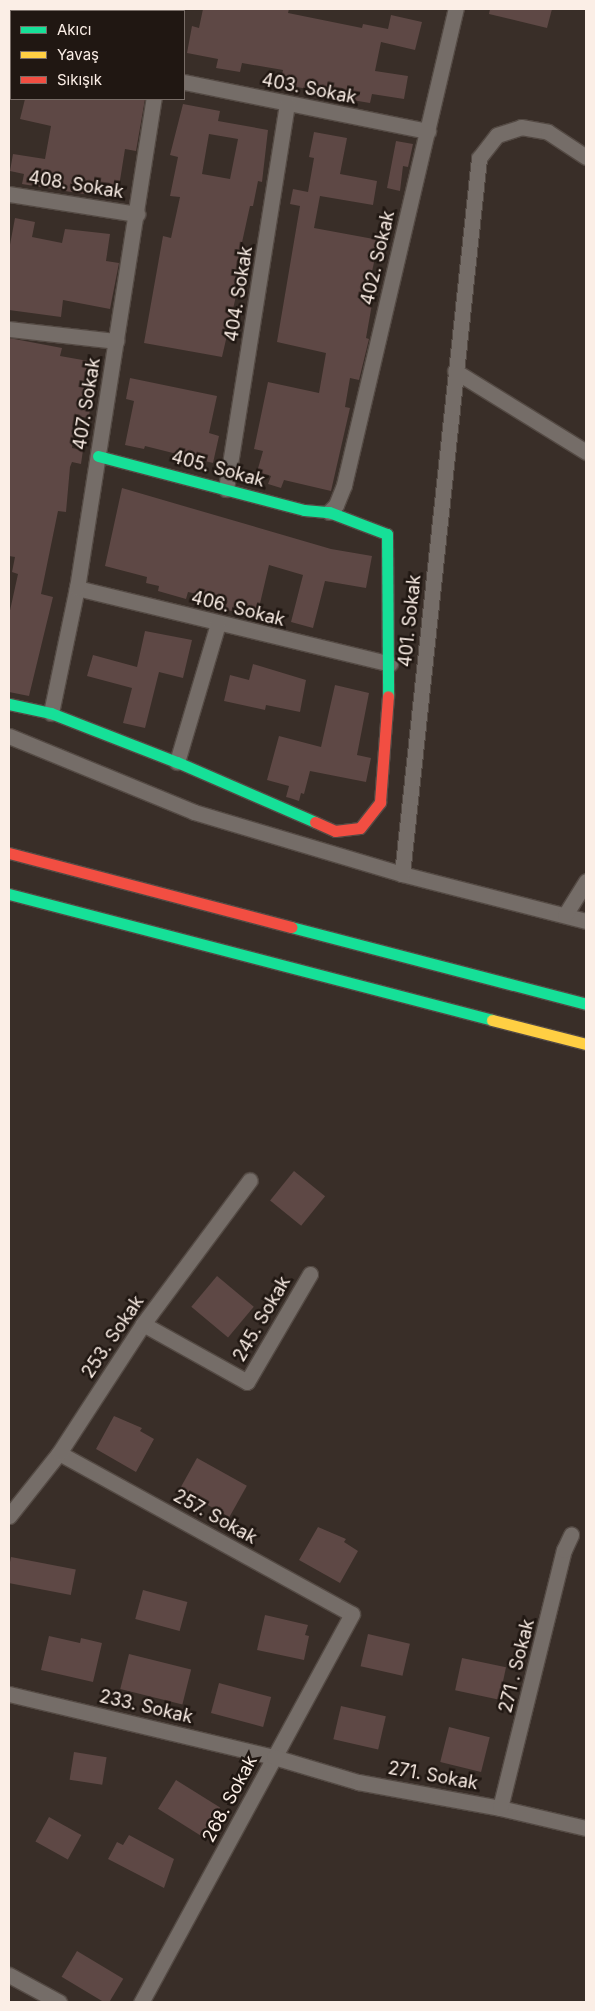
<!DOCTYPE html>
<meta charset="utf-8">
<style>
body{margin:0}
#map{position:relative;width:595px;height:2011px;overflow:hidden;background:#392e28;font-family:Inter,sans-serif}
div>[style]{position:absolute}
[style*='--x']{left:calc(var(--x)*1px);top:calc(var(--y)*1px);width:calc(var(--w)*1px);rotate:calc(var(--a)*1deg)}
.building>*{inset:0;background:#5e4845;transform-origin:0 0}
.roads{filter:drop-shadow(1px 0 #544a44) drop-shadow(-1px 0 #544a44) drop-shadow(0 1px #544a44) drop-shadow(0 -1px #544a44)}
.street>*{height:15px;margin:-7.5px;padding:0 7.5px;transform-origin:7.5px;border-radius:7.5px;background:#756d68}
.fast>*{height:11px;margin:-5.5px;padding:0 5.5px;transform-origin:5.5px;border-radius:5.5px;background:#16e098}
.slow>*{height:11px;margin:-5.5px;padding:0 5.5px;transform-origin:5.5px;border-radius:5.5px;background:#ffcf43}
.jam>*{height:11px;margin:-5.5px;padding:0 5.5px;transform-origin:5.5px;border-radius:5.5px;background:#f24e42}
span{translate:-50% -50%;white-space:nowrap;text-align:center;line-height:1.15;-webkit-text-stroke:5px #201712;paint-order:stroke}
.street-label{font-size:18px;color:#fbeee6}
.frame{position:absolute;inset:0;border:10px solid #fbeee6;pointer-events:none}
.legend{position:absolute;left:10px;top:10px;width:175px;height:90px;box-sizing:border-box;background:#201712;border:1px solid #786d67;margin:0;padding:6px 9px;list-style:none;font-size:15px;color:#fbeee6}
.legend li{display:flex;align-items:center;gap:10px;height:25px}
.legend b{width:25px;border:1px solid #786d67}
</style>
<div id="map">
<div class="building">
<div style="clip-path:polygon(203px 9px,289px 9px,288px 13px,362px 28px,363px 24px,388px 29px,391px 15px,422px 22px,415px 50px,381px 42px,375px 71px,408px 76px,404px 99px,372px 94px,370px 103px,346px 99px,347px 96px,280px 84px,283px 70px,242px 63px,240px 72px,216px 68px,218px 59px,187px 53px,192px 26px,199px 28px)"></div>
<div style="clip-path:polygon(490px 9px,552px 9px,547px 28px,489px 14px)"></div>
<div style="clip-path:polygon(25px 99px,145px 99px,136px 151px,125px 149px,118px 193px,91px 188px,90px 195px,22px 184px,24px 174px,10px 171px,13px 154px,45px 159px,51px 126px,20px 119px)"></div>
<div style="clip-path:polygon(evenodd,183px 104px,220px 111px,218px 121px,268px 130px,262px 182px,258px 181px,253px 206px,250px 206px,241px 247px,247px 248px,222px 357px,144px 343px,163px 236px,171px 238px,180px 197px,170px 196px,178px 157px,170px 155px,183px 104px,209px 134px,238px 139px,230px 179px,202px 174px,209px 134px)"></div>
<div style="clip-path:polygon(314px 132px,347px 138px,340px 174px,377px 181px,373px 205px,320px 196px,314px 228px,379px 240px,365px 303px,372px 304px,366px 338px,369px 339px,359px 380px,350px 378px,345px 407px,350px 408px,331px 491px,284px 480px,281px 488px,268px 484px,271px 476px,257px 472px,263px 451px,254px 449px,268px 382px,319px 393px,326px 353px,277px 342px,300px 206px,290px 204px,293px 189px,308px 192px,314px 158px,309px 157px)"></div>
<div style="clip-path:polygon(396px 141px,413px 144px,408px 167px,403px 166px,400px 191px,387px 188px)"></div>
<div style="clip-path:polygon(15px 218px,35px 222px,32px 237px,62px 243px,65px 229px,110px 234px,106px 261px,119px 263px,110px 309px,63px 300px,61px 317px,9px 310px,9px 250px)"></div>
<div style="clip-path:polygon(9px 338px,62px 348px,60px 356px,94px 362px,89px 418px,76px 416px,72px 448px,83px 450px,81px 464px,72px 462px,70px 467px,66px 512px,58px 511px,41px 594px,53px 597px,29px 696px,9px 692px,9px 615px,18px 574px,12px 572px,15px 557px,9px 556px)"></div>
<div style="clip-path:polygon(130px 378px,217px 396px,209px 433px,219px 436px,213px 463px,145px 446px,144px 449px,125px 445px,134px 401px,126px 399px)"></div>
<div style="clip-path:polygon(122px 488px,331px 549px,372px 556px,366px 588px,325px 581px,313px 628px,291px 622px,303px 575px,269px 565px,258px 612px,246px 609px,245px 614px,218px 608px,220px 599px,188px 592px,186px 599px,158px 591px,159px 586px,146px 583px,147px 577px,105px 566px)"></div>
<div style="clip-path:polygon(145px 631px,192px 640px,183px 678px,159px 672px,145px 728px,123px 723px,132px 688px,87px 676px,93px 655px,137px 667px)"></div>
<div style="clip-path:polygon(253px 664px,306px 680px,300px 712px,266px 705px,265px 710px,224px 701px,230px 675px,249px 680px)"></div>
<div style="clip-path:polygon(335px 685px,369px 693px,357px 755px,371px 758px,366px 782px,310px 771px,304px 794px,301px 793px,299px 801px,290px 798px,286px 797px,289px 786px,267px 780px,279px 736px,321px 747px)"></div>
<div style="left:294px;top:1171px;width:40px;height:38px;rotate:39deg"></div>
<div style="left:217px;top:1276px;width:48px;height:40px;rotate:40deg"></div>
<div style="clip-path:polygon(114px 1416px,142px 1428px,140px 1431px,154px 1439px,136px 1472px,96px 1449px)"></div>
<div style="left:197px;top:1458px;width:57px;height:36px;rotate:29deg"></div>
<div style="clip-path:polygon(318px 1527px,346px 1539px,344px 1542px,358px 1551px,340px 1583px,299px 1560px)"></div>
<div style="left:11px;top:1557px;width:66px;height:26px;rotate:11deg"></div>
<div style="left:143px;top:1590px;width:46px;height:30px;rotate:15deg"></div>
<div style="clip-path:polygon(265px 1615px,308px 1625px,305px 1635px,309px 1636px,304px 1660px,257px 1650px)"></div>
<div style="left:368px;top:1634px;width:43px;height:33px;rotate:13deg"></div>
<div style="clip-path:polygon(49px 1636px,80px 1643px,81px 1638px,102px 1643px,93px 1682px,41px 1670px)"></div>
<div style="left:129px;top:1654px;width:64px;height:36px;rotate:14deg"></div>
<div style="left:462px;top:1658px;width:45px;height:33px;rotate:12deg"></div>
<div style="left:219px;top:1683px;width:54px;height:31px;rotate:15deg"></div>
<div style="left:341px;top:1706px;width:46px;height:34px;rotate:13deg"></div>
<div style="left:449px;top:1727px;width:42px;height:36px;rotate:14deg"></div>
<div style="left:74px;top:1752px;width:33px;height:28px;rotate:9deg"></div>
<div style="left:176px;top:1780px;width:52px;height:34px;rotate:32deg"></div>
<div style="left:49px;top:1817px;width:37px;height:28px;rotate:29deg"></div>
<div style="clip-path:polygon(129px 1835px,174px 1859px,164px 1888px,108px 1859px,117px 1842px,123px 1845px)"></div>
<div style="left:77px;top:1951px;width:54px;height:30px;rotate:31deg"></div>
</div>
<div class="roads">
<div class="street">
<div style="--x:166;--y:11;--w:2;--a:-90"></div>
<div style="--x:9;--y:50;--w:2;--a:0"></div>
<div style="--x:184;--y:82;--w:249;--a:11.4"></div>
<div style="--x:9;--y:194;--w:130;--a:8.9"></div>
<div style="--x:9;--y:329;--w:108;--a:6.4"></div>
<div style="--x:455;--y:371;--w:154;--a:31.7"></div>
<div style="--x:226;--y:489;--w:390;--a:-81"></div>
<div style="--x:329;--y:512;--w:10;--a:-45"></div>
<div style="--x:336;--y:505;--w:22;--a:-68"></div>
<div style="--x:344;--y:485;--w:489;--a:-76.8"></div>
<div style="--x:77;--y:588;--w:322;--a:13.6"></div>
<div style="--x:51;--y:713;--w:128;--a:-78.3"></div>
<div style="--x:77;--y:588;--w:495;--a:-81.1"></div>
<div style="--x:9;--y:736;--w:200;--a:22.3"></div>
<div style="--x:194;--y:812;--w:217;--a:16.6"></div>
<div style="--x:402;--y:874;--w:190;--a:14.3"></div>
<div style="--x:177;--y:762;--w:144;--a:-73.5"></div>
<div style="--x:402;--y:874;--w:720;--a:-83.86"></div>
<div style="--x:479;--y:158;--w:29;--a:-52"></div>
<div style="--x:497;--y:135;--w:25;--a:-18"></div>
<div style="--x:521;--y:127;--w:27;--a:10"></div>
<div style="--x:548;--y:132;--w:45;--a:33.3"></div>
<div style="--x:565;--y:915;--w:40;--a:-58"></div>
<div style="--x:143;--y:1324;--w:119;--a:29.1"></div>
<div style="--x:247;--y:1382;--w:125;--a:-59.7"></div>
<div style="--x:59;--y:1453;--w:334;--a:28.8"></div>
<div style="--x:352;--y:1614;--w:442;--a:118.5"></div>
<div style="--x:9;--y:1516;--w:80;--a:-51.6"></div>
<div style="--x:59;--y:1453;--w:154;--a:-56.9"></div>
<div style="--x:143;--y:1324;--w:179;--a:-53.4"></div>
<div style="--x:9;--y:1694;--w:272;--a:13.4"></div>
<div style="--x:274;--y:1757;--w:88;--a:16.6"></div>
<div style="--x:358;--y:1782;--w:144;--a:10.4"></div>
<div style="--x:500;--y:1808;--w:88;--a:13.1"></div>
<div style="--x:500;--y:1808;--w:266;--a:-76.1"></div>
<div style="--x:564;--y:1550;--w:17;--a:-65"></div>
<div style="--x:9;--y:1975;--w:57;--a:28.4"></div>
</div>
<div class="fast">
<div style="--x:98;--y:456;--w:213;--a:14.7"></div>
<div style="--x:304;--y:510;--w:25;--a:5"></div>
<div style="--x:329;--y:512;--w:62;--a:20.8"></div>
<div style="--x:387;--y:534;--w:162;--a:89.6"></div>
<div style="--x:9;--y:704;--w:43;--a:12.1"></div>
<div style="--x:51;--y:713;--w:135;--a:21.3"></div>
<div style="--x:177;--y:762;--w:150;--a:23.5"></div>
<div style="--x:9;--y:894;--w:499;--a:14.6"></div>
<div style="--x:291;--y:927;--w:305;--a:14.6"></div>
</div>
<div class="slow">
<div style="--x:492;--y:1020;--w:97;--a:14.3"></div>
</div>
<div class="jam">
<div style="--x:315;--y:822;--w:22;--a:24"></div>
<div style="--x:335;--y:831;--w:25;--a:-7"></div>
<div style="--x:360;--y:828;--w:33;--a:-52"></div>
<div style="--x:380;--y:802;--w:106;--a:-85.7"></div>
<div style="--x:9;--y:853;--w:292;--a:14.7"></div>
</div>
</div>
<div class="street-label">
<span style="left:309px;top:89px;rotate:11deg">403. Sokak</span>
<span style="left:76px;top:185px;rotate:9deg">408. Sokak</span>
<span style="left:378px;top:258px;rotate:-77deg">402. Sokak</span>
<span style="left:239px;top:294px;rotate:-81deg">404. Sokak</span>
<span style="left:87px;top:404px;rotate:-81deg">407. Sokak</span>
<span style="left:218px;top:469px;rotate:15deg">405. Sokak</span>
<span style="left:238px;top:609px;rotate:14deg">406. Sokak</span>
<span style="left:410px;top:621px;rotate:-84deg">401. Sokak</span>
<span style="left:262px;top:1319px;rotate:-60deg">245. Sokak</span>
<span style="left:113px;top:1337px;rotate:-56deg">253. Sokak</span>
<span style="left:215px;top:1517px;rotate:29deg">257. Sokak</span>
<span style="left:517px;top:1666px;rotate:-76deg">271 . Sokak</span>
<span style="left:146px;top:1707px;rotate:13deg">233. Sokak</span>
<span style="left:433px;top:1776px;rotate:10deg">271. Sokak</span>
<span style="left:230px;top:1799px;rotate:-62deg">268. Sokak</span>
</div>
<div class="frame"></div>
<ul class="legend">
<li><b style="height:6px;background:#16e098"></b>Akıcı</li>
<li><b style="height:6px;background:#ffcf43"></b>Yavaş</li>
<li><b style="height:6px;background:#f24e42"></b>Sıkışık</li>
</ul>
</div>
